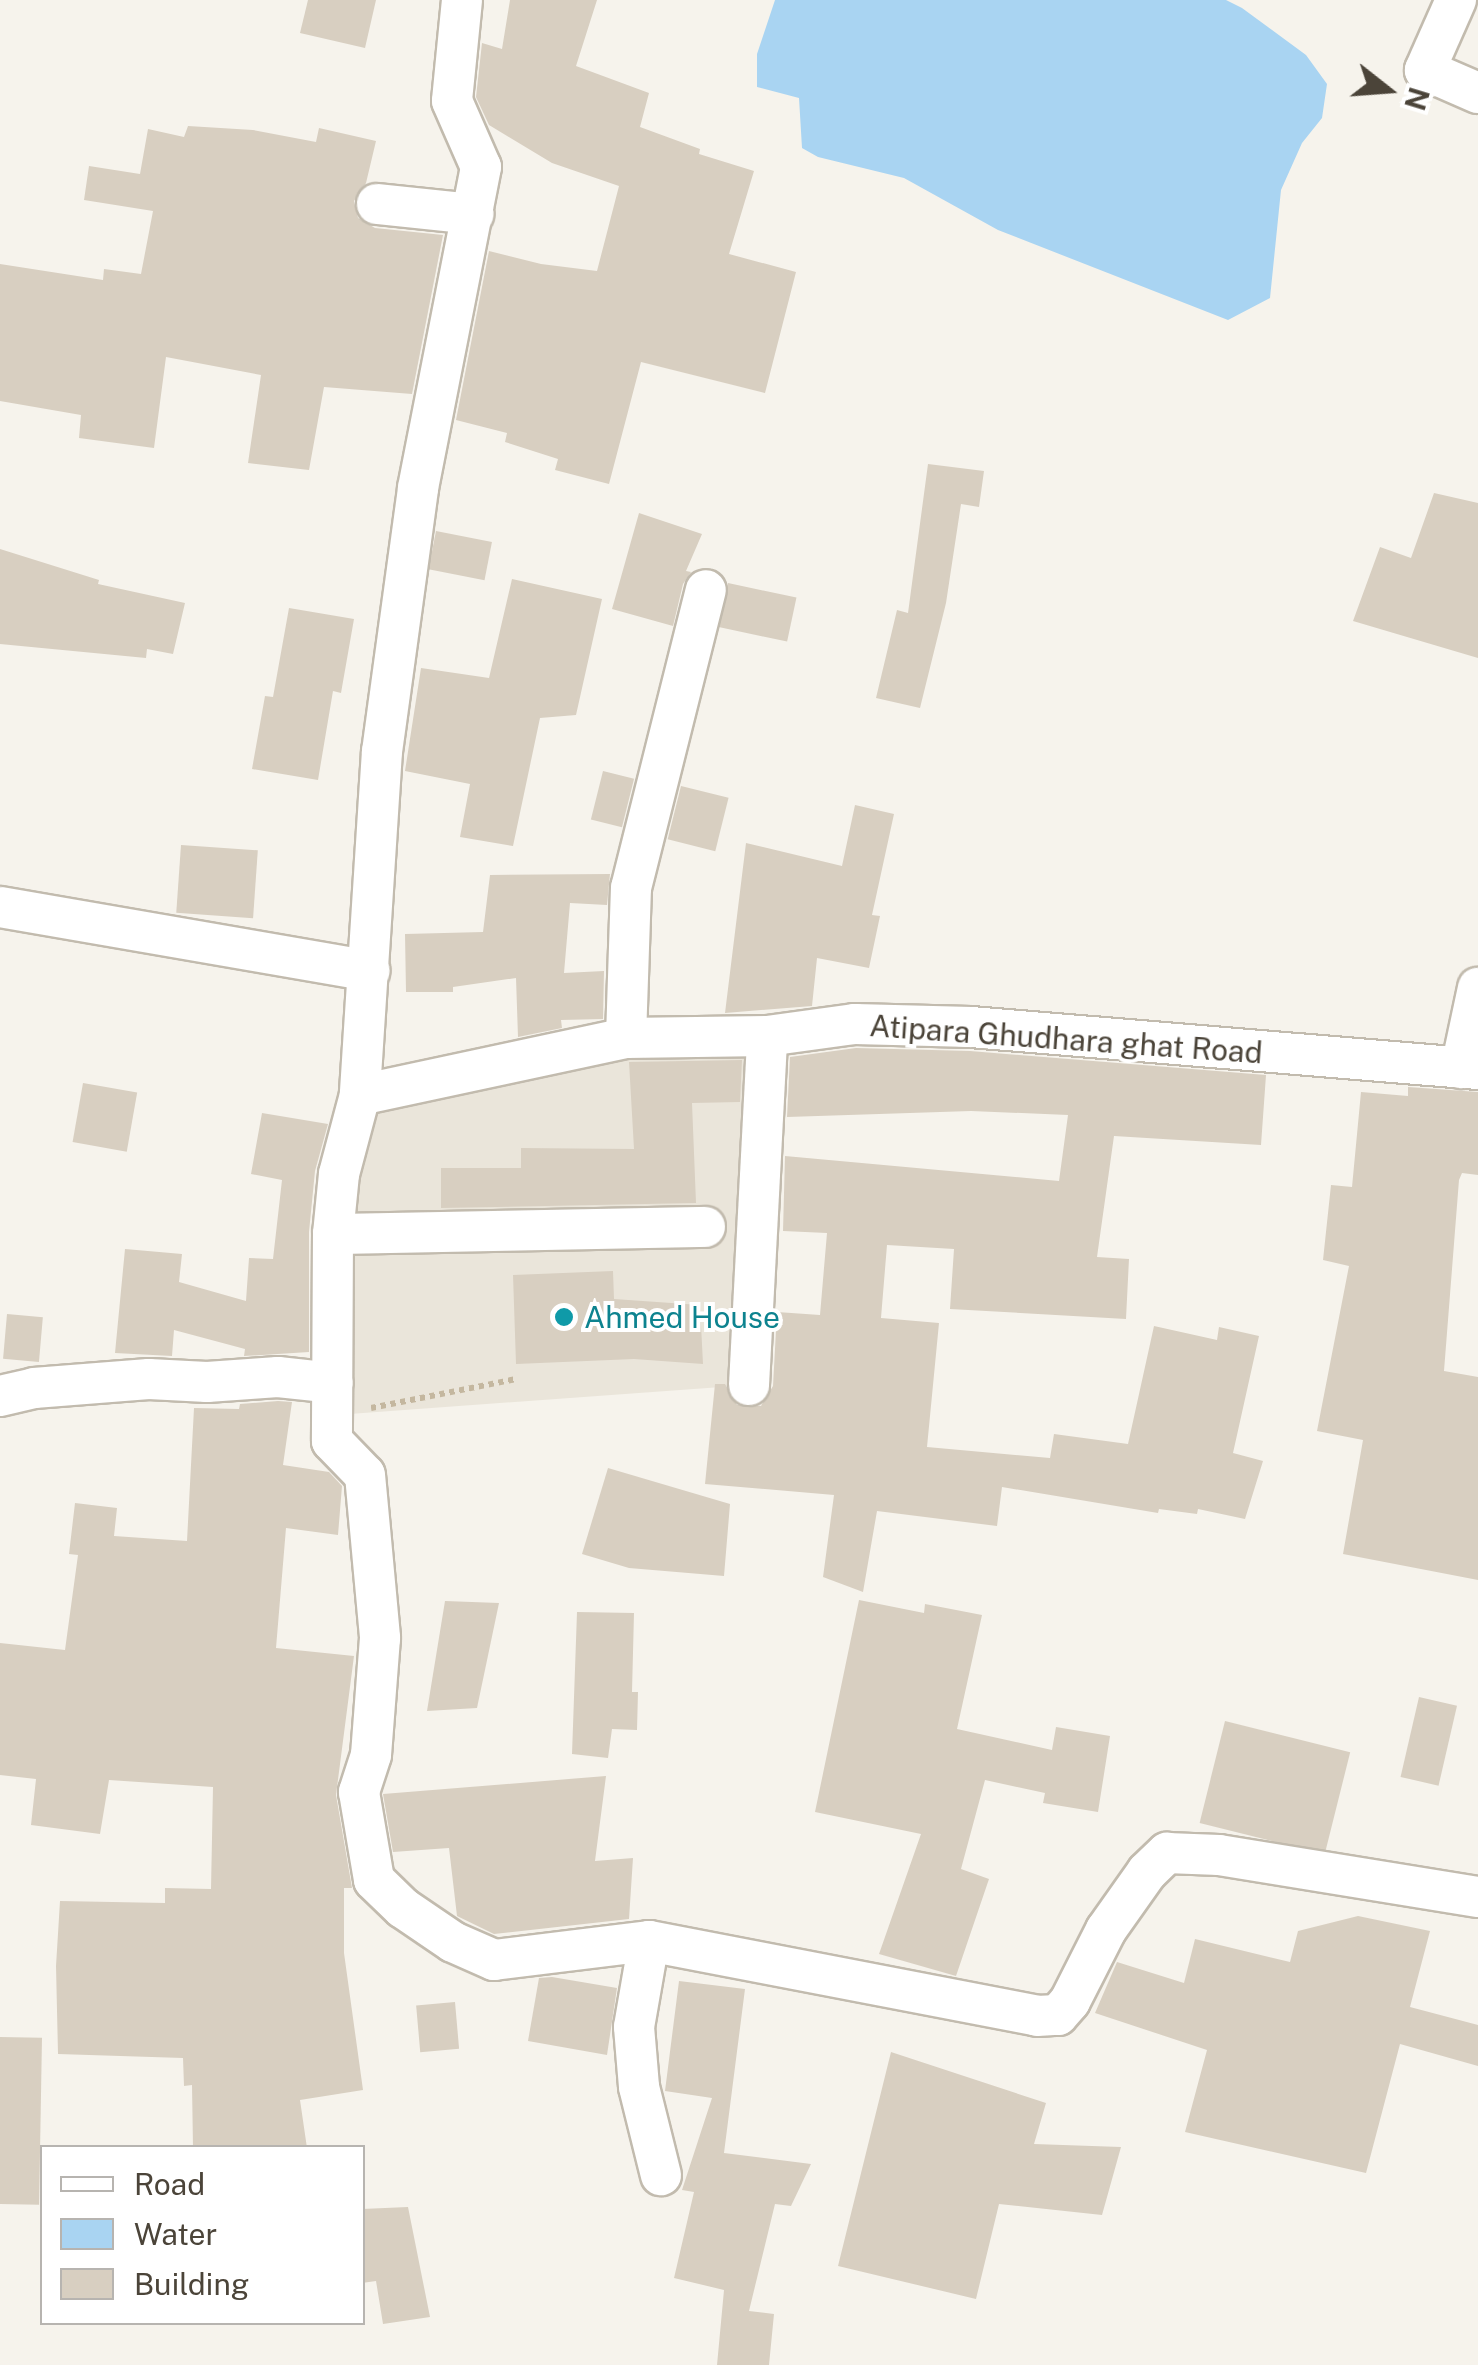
<!DOCTYPE html>
<style>
body{margin:0}
#map{position:relative;width:1478px;height:2365px;overflow:hidden;background:#f6f3ec;font-family:"Public Sans",sans-serif}
div>[style]{position:absolute}
[style*='--x']{left:calc(var(--x)*1px);top:calc(var(--y)*1px);width:calc(var(--w)*1px);rotate:calc(var(--a)*1deg)}
.residential>*{inset:0;background:#eae5da}
.water>*{inset:0;background:#a9d4f2}
.building>*{inset:0;background:#d8cfc1;transform-origin:0 0}
.path>*{height:6px;margin-top:-3px;transform-origin:0;background:repeating-linear-gradient(90deg,#c4b79f 0 5px,transparent 0 10px)}
.roads{filter:drop-shadow(2px 0 #c2bbae) drop-shadow(-2px 0 #c2bbae) drop-shadow(0 2px #c2bbae) drop-shadow(0 -2px #c2bbae)}
.minor>*{height:40px;margin:-20px;padding:0 20px;transform-origin:20px;border-radius:20px;background:#fff}
.dots>*{width:28px;height:28px;translate:-50% -50%;box-sizing:border-box;border:5px solid #fff;border-radius:50%}
span{translate:-50% -50%;white-space:nowrap;text-align:center;line-height:1.15;-webkit-text-stroke:8px #fff;paint-order:stroke}
.street-label{font-size:30px;color:#4b4439}
.culture-label{font-size:30px;color:#0d838f}
.left{translate:0 -50%;text-align:left}
.legend{position:absolute;left:40px;top:2145px;width:325px;height:180px;box-sizing:border-box;background:#fff;border:2px solid #b7b4b0;margin:0;padding:12px 18px;list-style:none;font-size:30px;color:#4b4439}
.legend li{display:flex;align-items:center;gap:20px;height:50px}
.legend b{width:50px;border:2px solid #b7b4b0}
.north{position:absolute;left:1338px;top:40px;width:100px;height:100px;-webkit-text-stroke:8px #fff;paint-order:stroke;rotate:107deg;font-size:28px;font-weight:700;line-height:40px;text-align:center;color:#4b4439}
.north::after{content:'';display:block;margin:auto;width:35px;height:45px;background:#4b4439;clip-path:polygon(50% 0,100% 100%,50% 72%,0 100%)}
</style>
<div id="map">
<div class="residential">
<div style="clip-path:polygon(767px 1036px,749px 1385px,336px 1415px,364px 1101px,511px 1060px)"></div>
</div>
<div class="water">
<div style="clip-path:polygon(775px 0,1226px 0,1242px 8px,1306px 55px,1327px 84px,1322px 118px,1302px 143px,1281px 190px,1270px 298px,1228px 320px,998px 230px,904px 178px,818px 157px,802px 148px,799px 98px,757px 87px,757px 54px)"></div>
</div>
<div class="building">
<div style="clip-path:polygon(308px 0,376px 0,365px 48px,300px 33px)"></div>
<div style="clip-path:polygon(510px 0,597px 0,576px 66px,649px 93px,640px 127px,700px 149px,699px 154px,754px 171px,729px 254px,796px 272px,765px 393px,641px 362px,609px 484px,555px 470px,558px 459px,505px 442px,507px 433px,456px 420px,489px 251px,541px 264px,597px 271px,619px 186px,552px 163px,489px 125px,476px 97px,482px 43px,502px 49px)"></div>
<div style="clip-path:polygon(188px 126px,253px 130px,316px 142px,319px 128px,376px 141px,366px 183px,354px 201px,358px 218px,375px 228px,443px 235px,412px 394px,324px 387px,309px 470px,248px 463px,261px 375px,166px 357px,154px 448px,79px 438px,81px 415px,0 401px,0 264px,103px 280px,104px 269px,141px 274px,153px 211px,84px 200px,89px 166px,140px 174px,148px 129px,184px 137px)"></div>
<div style="clip-path:polygon(928px 464px,984px 471px,979px 507px,961px 504px,946px 603px,920px 708px,876px 698px,897px 610px,908px 613px)"></div>
<div style="clip-path:polygon(1434px 493px,1478px 503px,1478px 658px,1353px 621px,1380px 547px,1411px 558px)"></div>
<div style="clip-path:polygon(639px 513px,702px 534px,686px 571px,691px 572px,683px 584px,673px 626px,612px 609px)"></div>
<div style="left:436px;top:531px;width:57px;height:39px;rotate:11deg"></div>
<div style="clip-path:polygon(0 549px,99px 580px,98px 584px,185px 603px,173px 654px,147px 649px,146px 658px,0 644px)"></div>
<div style="clip-path:polygon(512px 579px,602px 599px,576px 715px,540px 718px,513px 846px,460px 837px,470px 784px,405px 771px,421px 668px,489px 678px)"></div>
<div style="left:728px;top:583px;width:70px;height:45px;rotate:12deg"></div>
<div style="clip-path:polygon(289px 608px,354px 619px,341px 693px,333px 691px,318px 780px,252px 769px,265px 696px,273px 697px)"></div>
<div style="left:603px;top:771px;width:32px;height:50px;rotate:14deg"></div>
<div style="left:681px;top:786px;width:49px;height:55px;rotate:14deg"></div>
<div style="clip-path:polygon(855px 805px,894px 814px,872px 915px,880px 916px,869px 968px,817px 958px,812px 1006px,725px 1013px,746px 843px,842px 866px)"></div>
<div style="left:181px;top:845px;width:77px;height:68px;rotate:4deg"></div>
<div style="clip-path:polygon(610px 874px,607px 905px,570px 903px,564px 973px,604px 971px,603px 1019px,561px 1020px,562px 1028px,518px 1037px,516px 978px,453px 987px,453px 992px,406px 992px,405px 934px,483px 932px,490px 875px)"></div>
<div style="clip-path:polygon(856px 1048px,970px 1051px,1266px 1075px,1261px 1145px,1114px 1136px,1097px 1257px,1129px 1259px,1126px 1319px,950px 1309px,954px 1249px,887px 1245px,881px 1318px,939px 1323px,927px 1447px,1050px 1458px,1054px 1434px,1128px 1444px,1154px 1326px,1217px 1340px,1219px 1327px,1259px 1336px,1233px 1453px,1263px 1461px,1245px 1519px,1198px 1509px,1197px 1514px,1159px 1509px,1158px 1513px,1002px 1487px,997px 1526px,877px 1511px,863px 1592px,823px 1577px,834px 1495px,705px 1484px,715px 1384px,725px 1384px,737px 1405px,761px 1406px,773px 1386px,777px 1312px,820px 1315px,827px 1233px,783px 1231px,785px 1156px,1059px 1181px,1068px 1115px,971px 1111px,787px 1117px,790px 1057px)"></div>
<div style="clip-path:polygon(742px 1060px,740px 1102px,692px 1103px,696px 1203px,441px 1208px,441px 1168px,521px 1168px,521px 1148px,634px 1149px,629px 1062px)"></div>
<div style="left:83px;top:1083px;width:55px;height:60px;rotate:10deg"></div>
<div style="clip-path:polygon(1408px 1087px,1478px 1092px,1478px 1175px,1462px 1173px,1459px 1180px,1444px 1371px,1478px 1377px,1478px 1580px,1343px 1554px,1363px 1440px,1317px 1431px,1349px 1266px,1323px 1260px,1331px 1185px,1352px 1187px,1361px 1092px,1408px 1096px)"></div>
<div style="clip-path:polygon(262px 1113px,328px 1124px,315px 1171px,309px 1232px,309px 1352px,244px 1356px,245px 1349px,174px 1330px,172px 1356px,115px 1353px,125px 1249px,182px 1254px,179px 1282px,246px 1301px,249px 1258px,273px 1259px,282px 1180px,251px 1174px)"></div>
<div style="clip-path:polygon(613px 1271px,614px 1299px,700px 1305px,703px 1364px,634px 1359px,516px 1364px,513px 1275px)"></div>
<div style="left:7px;top:1314px;width:36px;height:45px;rotate:5deg"></div>
<div style="clip-path:polygon(278px 1401px,292px 1402px,283px 1465px,329px 1472px,342px 1486px,338px 1535px,286px 1528px,276px 1648px,354px 1656px,336px 1795px,352px 1888px,344px 1888px,344px 1953px,363px 2090px,300px 2100px,307px 2148px,193px 2148px,192px 2085px,184px 2086px,183px 2058px,58px 2054px,56px 1966px,60px 1901px,165px 1903px,165px 1888px,211px 1889px,213px 1787px,109px 1780px,100px 1834px,31px 1825px,36px 1779px,0 1775px,0 1643px,65px 1650px,78px 1555px,69px 1554px,75px 1503px,117px 1508px,114px 1536px,187px 1541px,194px 1408px,239px 1409px,240px 1404px)"></div>
<div style="clip-path:polygon(608px 1468px,730px 1504px,724px 1576px,629px 1568px,582px 1554px)"></div>
<div style="clip-path:polygon(859px 1600px,924px 1613px,925px 1604px,982px 1615px,957px 1729px,1052px 1750px,1056px 1727px,1110px 1736px,1098px 1812px,1043px 1803px,1045px 1793px,985px 1780px,961px 1869px,989px 1879px,956px 1976px,879px 1954px,921px 1834px,815px 1812px)"></div>
<div style="clip-path:polygon(445px 1601px,499px 1603px,477px 1708px,427px 1711px)"></div>
<div style="clip-path:polygon(577px 1612px,634px 1613px,632px 1692px,638px 1692px,637px 1730px,612px 1729px,608px 1758px,572px 1754px)"></div>
<div style="left:1419px;top:1697px;width:39px;height:82px;rotate:13deg"></div>
<div style="left:1225px;top:1721px;width:129px;height:105px;rotate:14deg"></div>
<div style="clip-path:polygon(606px 1776px,595px 1861px,633px 1858px,629px 1919px,494px 1934px,457px 1916px,449px 1848px,393px 1852px,383px 1794px)"></div>
<div style="clip-path:polygon(1358px 1916px,1430px 1931px,1410px 2007px,1478px 2025px,1478px 2066px,1400px 2044px,1366px 2173px,1185px 2132px,1207px 2050px,1095px 2013px,1117px 1962px,1184px 1983px,1195px 1939px,1290px 1962px,1298px 1931px)"></div>
<div style="clip-path:polygon(552px 1977px,617px 1988px,607px 2055px,528px 2041px,539px 1978px)"></div>
<div style="clip-path:polygon(679px 1981px,745px 1989px,724px 2153px,811px 2164px,791px 2206px,775px 2204px,749px 2311px,774px 2314px,769px 2365px,717px 2365px,724px 2290px,674px 2278px,694px 2192px,682px 2190px,712px 2098px,665px 2091px)"></div>
<div style="left:455px;top:2002px;width:47px;height:39px;rotate:85deg"></div>
<div style="left:0;top:2037px;width:42px;height:167px;rotate:1deg"></div>
<div style="clip-path:polygon(891px 2052px,1046px 2103px,1034px 2144px,1121px 2147px,1102px 2215px,999px 2204px,976px 2299px,838px 2266px)"></div>
<div style="clip-path:polygon(408px 2207px,430px 2317px,383px 2324px,376px 2281px,362px 2283px,362px 2209px)"></div>
</div>
<div class="path">
<div style="--x:371;--y:1408;--w:148;--a:-11.3"></div>
</div>
<div class="roads">
<div class="minor">
<div style="--x:462;--y:0;--w:101;--a:95.7"></div>
<div style="--x:452;--y:101;--w:72;--a:66.3"></div>
<div style="--x:481;--y:167;--w:328;--a:101.1"></div>
<div style="--x:418;--y:489;--w:264;--a:97.8"></div>
<div style="--x:382;--y:751;--w:345;--a:93.7"></div>
<div style="--x:360;--y:1095;--w:82;--a:104.9"></div>
<div style="--x:339;--y:1174;--w:60;--a:95.7"></div>
<div style="--x:333;--y:1234;--w:207;--a:90.3"></div>
<div style="--x:332;--y:1441;--w:47;--a:45.9"></div>
<div style="--x:365;--y:1475;--w:164;--a:84.7"></div>
<div style="--x:380;--y:1638;--w:117;--a:94.4"></div>
<div style="--x:371;--y:1755;--w:39;--a:108"></div>
<div style="--x:359;--y:1792;--w:89;--a:80.3"></div>
<div style="--x:374;--y:1880;--w:40;--a:44"></div>
<div style="--x:403;--y:1908;--w:60;--a:34.2"></div>
<div style="--x:453;--y:1942;--w:45;--a:23.7"></div>
<div style="--x:494;--y:1960;--w:156;--a:-7"></div>
<div style="--x:649;--y:1941;--w:395;--a:10.9"></div>
<div style="--x:1037;--y:2016;--w:21;--a:-3"></div>
<div style="--x:1058;--y:2015;--w:18;--a:-49"></div>
<div style="--x:1070;--y:2001;--w:80;--a:-63.1"></div>
<div style="--x:1106;--y:1930;--w:71;--a:-54.7"></div>
<div style="--x:1147;--y:1872;--w:28;--a:-44"></div>
<div style="--x:1167;--y:1853;--w:52;--a:2.2"></div>
<div style="--x:1219;--y:1855;--w:262;--a:9.2"></div>
<div style="--x:1456;--y:0;--w:77;--a:113.9"></div>
<div style="--x:1425;--y:70;--w:58;--a:23.5"></div>
<div style="--x:377;--y:204;--w:97;--a:5.9"></div>
<div style="--x:0;--y:907;--w:375;--a:9.8"></div>
<div style="--x:626;--y:1038;--w:150;--a:-88.1"></div>
<div style="--x:631;--y:888;--w:307;--a:-75.9"></div>
<div style="--x:1461;--y:1068;--w:82;--a:-78"></div>
<div style="--x:360;--y:1095;--w:272;--a:-12.1"></div>
<div style="--x:626;--y:1038;--w:141;--a:-0.8"></div>
<div style="--x:767;--y:1036;--w:89;--a:-7.8"></div>
<div style="--x:855;--y:1024;--w:116;--a:1.5"></div>
<div style="--x:971;--y:1027;--w:509;--a:4.74"></div>
<div style="--x:333;--y:1234;--w:372;--a:-1.1"></div>
<div style="--x:749;--y:1385;--w:349;--a:-87"></div>
<div style="--x:0;--y:1396;--w:35;--a:-13"></div>
<div style="--x:34;--y:1388;--w:115;--a:-4.5"></div>
<div style="--x:149;--y:1379;--w:58;--a:3"></div>
<div style="--x:207;--y:1382;--w:71;--a:-4"></div>
<div style="--x:278;--y:1377;--w:55;--a:6.2"></div>
<div style="--x:649;--y:1941;--w:87;--a:99.9"></div>
<div style="--x:634;--y:2027;--w:60;--a:85.2"></div>
<div style="--x:639;--y:2087;--w:91;--a:76"></div>
</div>
</div>
<div class="dots">
<div style="left:564px;top:1317px;background:#0f9aa8"></div>
</div>
<div class="street-label">
<span style="left:1066px;top:1039px;rotate:4deg">Atipara Ghudhara ghat Road</span>
</div>
<div class="culture-label">
<span class="left" style="left:584px;top:1317px">Ahmed House</span>
</div>
<ul class="legend">
<li><b style="height:12px;background:#fff"></b>Road</li>
<li><b style="height:28px;background:#a9d4f2"></b>Water</li>
<li><b style="height:28px;background:#d8cfc1"></b>Building</li>
</ul>
<div class="north">N</div>
</div>
